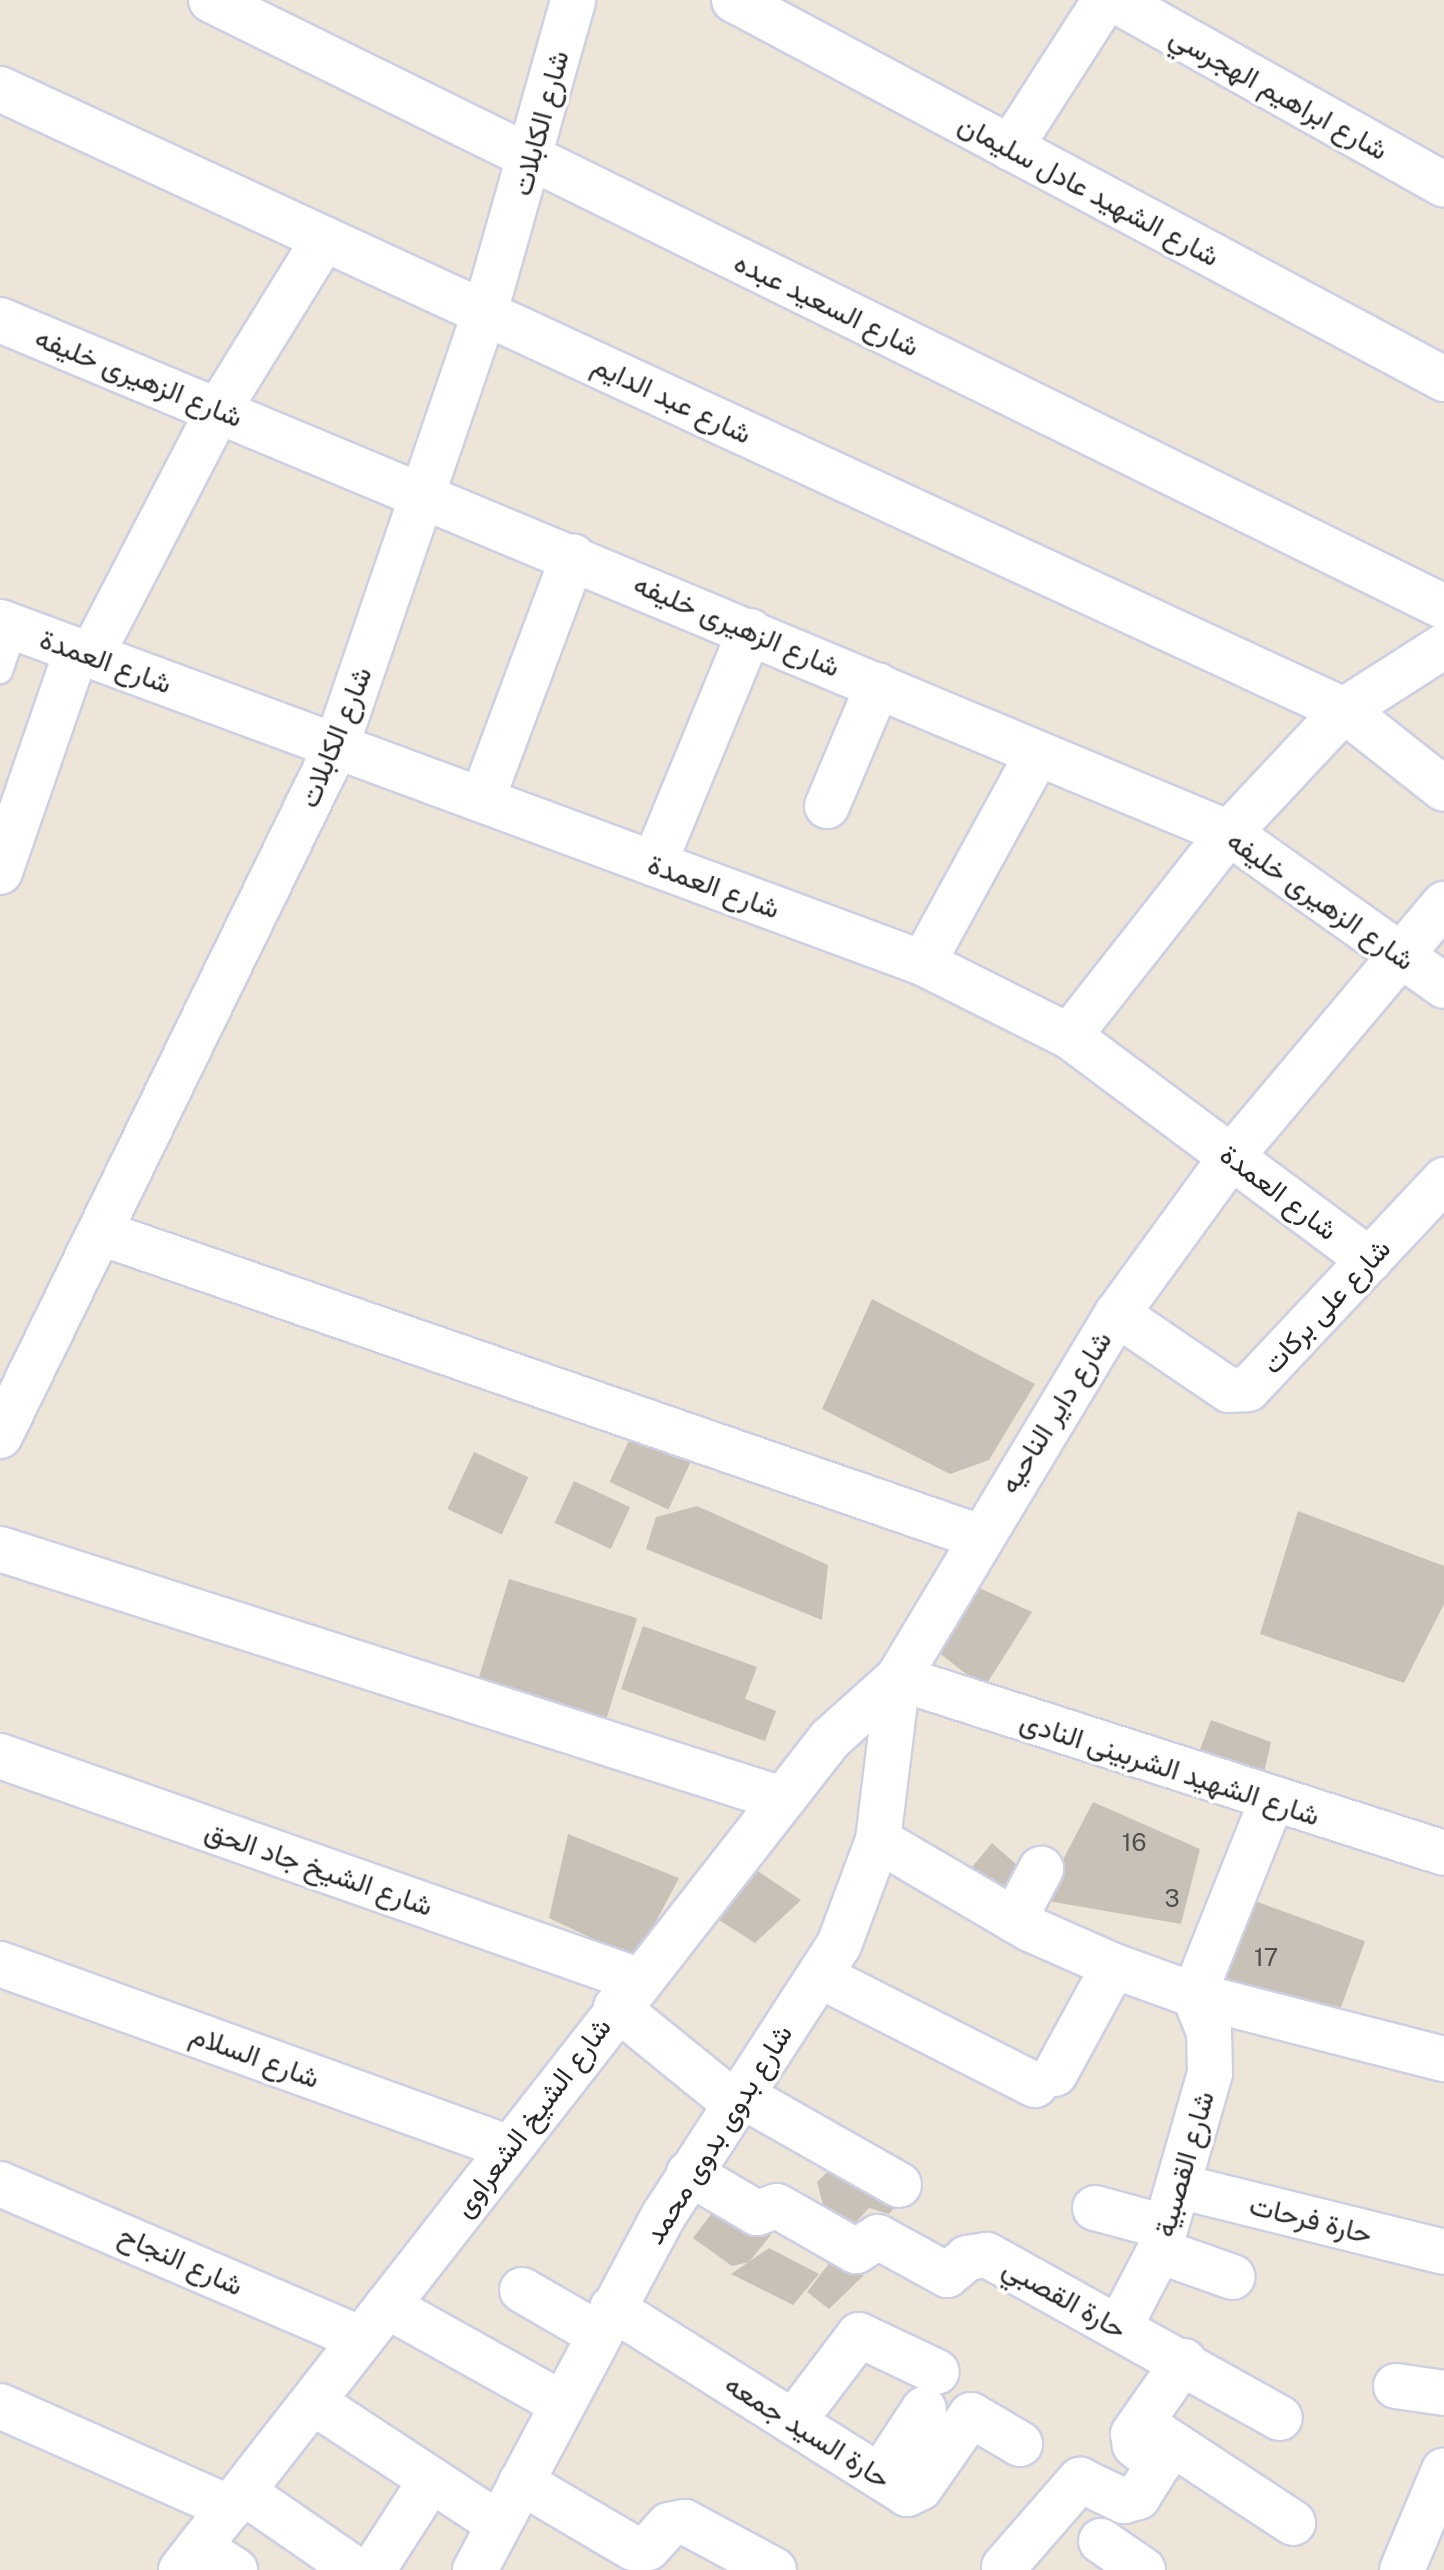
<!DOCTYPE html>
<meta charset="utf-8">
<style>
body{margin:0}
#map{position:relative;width:1444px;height:2570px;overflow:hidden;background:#ece5d8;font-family:"Public Sans",Vazirmatn,sans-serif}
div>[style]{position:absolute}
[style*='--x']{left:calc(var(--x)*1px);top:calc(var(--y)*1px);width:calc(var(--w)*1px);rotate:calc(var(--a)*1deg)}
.building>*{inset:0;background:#c7c1b8;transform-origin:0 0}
.roads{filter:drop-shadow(2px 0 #cdd0e2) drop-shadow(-2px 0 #cdd0e2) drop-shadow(0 2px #cdd0e2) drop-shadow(0 -2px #cdd0e2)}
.service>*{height:24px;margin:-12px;padding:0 12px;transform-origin:12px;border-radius:12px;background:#fff}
.minor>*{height:44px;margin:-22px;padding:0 22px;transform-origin:22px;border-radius:22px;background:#fff}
span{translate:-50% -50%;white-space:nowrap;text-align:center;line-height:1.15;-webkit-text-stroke:7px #fff;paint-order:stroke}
.number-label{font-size:24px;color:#504e4c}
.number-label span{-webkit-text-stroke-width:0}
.street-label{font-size:28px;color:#282828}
</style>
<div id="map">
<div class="building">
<div style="clip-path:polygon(872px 1299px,1035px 1384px,989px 1460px,950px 1474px,822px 1409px)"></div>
<div style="left:632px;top:1434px;width:65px;height:53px;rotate:25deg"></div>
<div style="left:474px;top:1452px;width:60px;height:63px;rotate:25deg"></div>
<div style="left:574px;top:1481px;width:62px;height:46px;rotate:25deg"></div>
<div style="clip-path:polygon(697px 1506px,828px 1565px,822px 1620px,646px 1549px,656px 1517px)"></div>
<div style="clip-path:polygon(1298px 1511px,1444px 1566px,1444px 1604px,1404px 1683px,1260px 1634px)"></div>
<div style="left:509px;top:1579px;width:134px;height:113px;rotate:17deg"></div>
<div style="clip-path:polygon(964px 1581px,1032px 1612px,984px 1688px,928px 1644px)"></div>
<div style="clip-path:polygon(643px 1626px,757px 1667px,745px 1699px,776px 1711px,765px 1741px,621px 1689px)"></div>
<div style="clip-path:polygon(1211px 1720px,1271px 1742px,1260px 1791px,1190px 1777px)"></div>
<div style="clip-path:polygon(1093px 1802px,1200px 1849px,1181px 1924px,1042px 1900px)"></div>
<div style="clip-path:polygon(568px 1834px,679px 1878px,636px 1959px,549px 1918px)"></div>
<div style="clip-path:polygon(992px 1843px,1019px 1867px,1011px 1905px,967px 1873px)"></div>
<div style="clip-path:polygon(747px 1864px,801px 1900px,755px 1943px,705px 1911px)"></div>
<div style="left:1241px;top:1896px;width:132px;height:89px;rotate:20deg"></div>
<div style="clip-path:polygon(854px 2145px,917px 2180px,889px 2214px,869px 2208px,856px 2222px,824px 2209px,817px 2182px)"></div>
<div style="clip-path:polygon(718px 2205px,771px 2235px,749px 2262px,732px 2266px,693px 2238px)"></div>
<div style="clip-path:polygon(769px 2248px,819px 2274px,793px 2305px,731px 2274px)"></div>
<div style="clip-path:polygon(838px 2252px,864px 2275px,829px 2309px,807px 2292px)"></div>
</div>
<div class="roads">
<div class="service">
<div style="--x:0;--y:671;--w:46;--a:-70.8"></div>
</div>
<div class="minor">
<div style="--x:211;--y:0;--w:1374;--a:26.21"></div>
<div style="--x:734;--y:0;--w:805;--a:28.09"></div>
<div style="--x:1115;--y:0;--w:377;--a:29.3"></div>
<div style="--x:0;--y:89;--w:1481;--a:24.8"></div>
<div style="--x:1344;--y:710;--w:127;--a:38.3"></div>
<div style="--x:1010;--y:148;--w:176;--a:-57.3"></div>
<div style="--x:0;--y:320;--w:1332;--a:22.66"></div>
<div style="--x:1229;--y:833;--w:264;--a:35.4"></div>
<div style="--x:0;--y:622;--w:984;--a:20.28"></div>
<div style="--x:923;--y:963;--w:163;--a:26.6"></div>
<div style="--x:1069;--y:1036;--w:375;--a:36.7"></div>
<div style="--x:91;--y:656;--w:278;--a:-62.6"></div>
<div style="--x:219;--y:409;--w:200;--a:-58.3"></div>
<div style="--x:482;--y:800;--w:260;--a:-69.5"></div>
<div style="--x:827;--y:806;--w:131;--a:-67.1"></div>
<div style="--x:654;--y:864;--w:252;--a:-67.6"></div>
<div style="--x:0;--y:872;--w:235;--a:-70.9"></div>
<div style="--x:923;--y:963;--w:239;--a:-61.3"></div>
<div style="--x:1069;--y:1036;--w:258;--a:-51.8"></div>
<div style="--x:1229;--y:833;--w:168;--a:-46.9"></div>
<div style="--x:1344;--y:710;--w:119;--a:-32.6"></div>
<div style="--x:104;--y:1234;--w:924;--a:19.08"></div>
<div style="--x:1117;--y:1314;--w:135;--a:34.2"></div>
<div style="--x:1229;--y:1390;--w:19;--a:-3"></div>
<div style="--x:1248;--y:1389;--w:287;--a:-46.8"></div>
<div style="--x:0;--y:1436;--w:767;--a:-64"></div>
<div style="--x:336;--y:747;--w:460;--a:-71.1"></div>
<div style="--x:485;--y:312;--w:324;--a:-74.2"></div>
<div style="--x:0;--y:1549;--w:821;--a:17.73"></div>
<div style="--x:898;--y:1678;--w:573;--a:17.77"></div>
<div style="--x:0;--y:1756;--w:676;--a:19.35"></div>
<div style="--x:878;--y:1840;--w:176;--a:30.4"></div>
<div style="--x:1030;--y:1929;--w:92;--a:23.8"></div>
<div style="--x:1114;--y:1966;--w:85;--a:19.9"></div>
<div style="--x:1194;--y:1995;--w:258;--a:14.4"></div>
<div style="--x:1014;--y:1920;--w:58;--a:-62.1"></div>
<div style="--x:0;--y:1964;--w:542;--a:19.84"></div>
<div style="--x:822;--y:1977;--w:239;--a:26.9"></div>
<div style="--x:616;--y:2007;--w:152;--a:39.1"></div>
<div style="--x:1055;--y:2074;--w:123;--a:-61.4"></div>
<div style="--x:739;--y:2094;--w:184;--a:29.6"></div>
<div style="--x:689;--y:2173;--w:79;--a:30.5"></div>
<div style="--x:757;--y:2213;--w:21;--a:-19"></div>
<div style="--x:777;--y:2206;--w:91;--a:29.7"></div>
<div style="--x:856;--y:2251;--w:26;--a:-32"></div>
<div style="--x:878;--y:2237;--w:79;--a:28.8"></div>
<div style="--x:947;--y:2275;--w:26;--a:-40"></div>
<div style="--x:967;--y:2258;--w:20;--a:-9"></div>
<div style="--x:987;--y:2255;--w:335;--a:29.1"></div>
<div style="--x:0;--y:2184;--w:393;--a:23.2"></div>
<div style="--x:1178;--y:2186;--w:274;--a:13.9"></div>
<div style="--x:1095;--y:2208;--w:73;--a:15.2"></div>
<div style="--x:1159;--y:2251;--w:78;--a:19.4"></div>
<div style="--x:522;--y:2290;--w:88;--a:30.1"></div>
<div style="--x:387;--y:2306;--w:201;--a:29.2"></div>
<div style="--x:612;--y:2308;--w:349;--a:32.2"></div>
<div style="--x:907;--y:2494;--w:14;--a:-25"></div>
<div style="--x:920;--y:2488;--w:89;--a:-55.1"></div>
<div style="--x:971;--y:2415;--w:57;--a:30.6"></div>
<div style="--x:1119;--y:2328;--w:87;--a:-62.5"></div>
<div style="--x:1159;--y:2251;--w:185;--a:-74"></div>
<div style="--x:1210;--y:2073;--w:41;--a:-91.4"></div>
<div style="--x:1209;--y:2032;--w:40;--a:-112"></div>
<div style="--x:1194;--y:1995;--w:208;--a:-68.2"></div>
<div style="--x:1396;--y:2386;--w:49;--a:8.3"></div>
<div style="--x:313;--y:2402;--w:222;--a:33.3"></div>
<div style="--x:0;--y:2406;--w:252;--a:23.9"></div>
<div style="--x:793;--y:2422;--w:109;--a:-52.8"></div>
<div style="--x:859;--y:2335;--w:86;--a:25.4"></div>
<div style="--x:1141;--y:2423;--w:182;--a:33.3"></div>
<div style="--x:880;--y:2476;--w:80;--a:-56.7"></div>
<div style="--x:521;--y:2482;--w:130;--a:30.5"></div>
<div style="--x:633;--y:2548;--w:15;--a:0"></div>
<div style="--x:648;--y:2548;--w:31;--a:-48"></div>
<div style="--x:669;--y:2525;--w:16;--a:-11"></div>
<div style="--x:685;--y:2522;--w:101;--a:28.3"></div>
<div style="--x:243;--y:2492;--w:137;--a:34.6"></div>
<div style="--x:1101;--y:2541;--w:51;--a:34.6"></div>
<div style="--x:199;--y:2547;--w:43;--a:32.6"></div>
<div style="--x:1004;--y:2567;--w:116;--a:-48.9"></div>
<div style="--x:1080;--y:2480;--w:49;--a:25.5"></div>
<div style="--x:1124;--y:2501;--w:15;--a:-16"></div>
<div style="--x:1138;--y:2497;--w:39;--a:-58"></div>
<div style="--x:1159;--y:2464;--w:31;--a:-142"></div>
<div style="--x:1135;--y:2445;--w:11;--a:-100"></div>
<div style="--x:1133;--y:2434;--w:89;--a:-55.1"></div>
<div style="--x:181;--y:2570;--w:1054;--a:-52.01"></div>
<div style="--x:830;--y:1739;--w:91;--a:-41.9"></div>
<div style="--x:898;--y:1678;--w:425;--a:-59"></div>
<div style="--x:1117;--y:1314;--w:194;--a:-54"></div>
<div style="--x:1231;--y:1157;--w:331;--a:-49.9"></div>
<div style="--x:373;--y:2570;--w:107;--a:-57.2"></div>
<div style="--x:475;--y:2570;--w:402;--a:-62"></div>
<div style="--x:664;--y:2215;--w:322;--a:-57.1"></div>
<div style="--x:839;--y:1945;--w:112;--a:-69.6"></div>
<div style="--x:878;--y:1840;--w:163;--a:-83"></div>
<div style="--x:1402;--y:2570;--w:108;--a:-67.2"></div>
</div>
</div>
<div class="number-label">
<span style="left:1134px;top:1843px">16</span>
<span style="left:1172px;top:1899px">3</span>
<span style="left:1266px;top:1958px">17</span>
</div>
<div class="street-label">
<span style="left:1279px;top:93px;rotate:29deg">شارع ابراهيم الهجرسي</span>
<span style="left:540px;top:123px;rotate:-75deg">شارع الكابلات</span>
<span style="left:1089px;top:190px;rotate:28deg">شارع الشهيد عادل سليمان</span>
<span style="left:827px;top:304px;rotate:26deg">شارع السعيد عبده</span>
<span style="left:139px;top:377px;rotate:22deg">شارع الزهيرى خليفه</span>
<span style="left:672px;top:399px;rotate:25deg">شارع عبد الدايم</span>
<span style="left:737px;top:625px;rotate:23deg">شارع الزهيرى خليفه</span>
<span style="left:106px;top:661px;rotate:20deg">شارع العمدة</span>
<span style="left:335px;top:737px;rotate:-68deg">شارع الكابلات</span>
<span style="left:714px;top:886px;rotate:20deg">شارع العمدة</span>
<span style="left:1321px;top:900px;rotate:35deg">شارع الزهيرى خليفه</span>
<span style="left:1279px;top:1192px;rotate:37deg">شارع العمدة</span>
<span style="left:1326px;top:1306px;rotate:-47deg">شارع على بركات</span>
<span style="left:1055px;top:1412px;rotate:-58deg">شارع داير الناحيه</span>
<span style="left:1170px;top:1768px;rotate:18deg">شارع الشهيد الشربينى النادى</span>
<span style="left:319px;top:1868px;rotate:19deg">شارع الشيخ جاد الحق</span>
<span style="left:255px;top:2056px;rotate:20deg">شارع السلام</span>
<span style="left:532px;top:2117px;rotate:-53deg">شارع الشيخ الشعراوى</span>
<span style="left:718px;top:2134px;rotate:-58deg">شارع بدوى بدوى محمد</span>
<span style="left:1184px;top:2164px;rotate:-74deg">شارع القصبية</span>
<span style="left:1311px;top:2219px;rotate:14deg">حارة فرحات</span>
<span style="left:181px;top:2260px;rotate:24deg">شارع النجاح</span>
<span style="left:1065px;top:2298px;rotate:29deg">حارة القصبي</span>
<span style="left:808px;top:2431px;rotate:32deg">حارة السيد جمعه</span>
</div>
</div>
